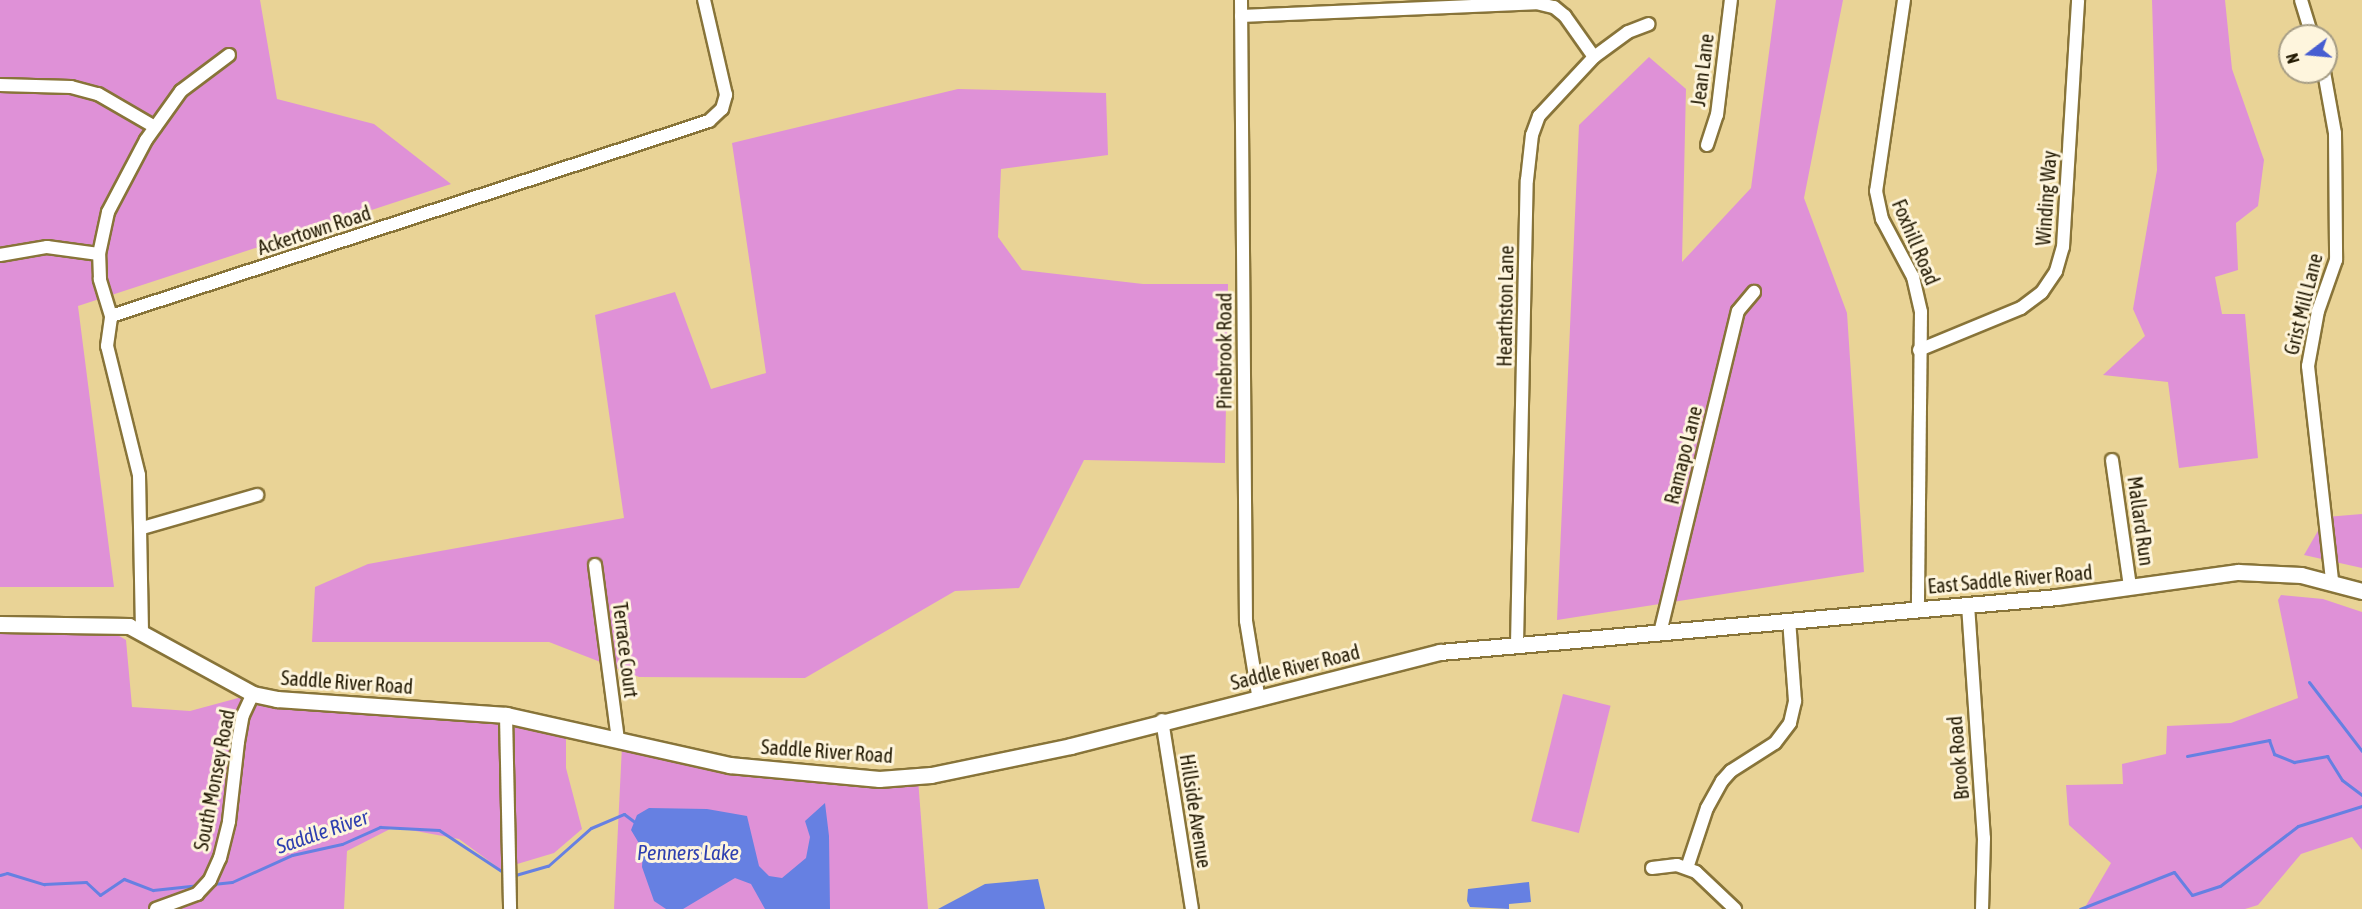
<!DOCTYPE html>
<style>
body{margin:0}
#map{position:relative;width:2362px;height:909px;overflow:hidden;background:#e9d396;font-family:"Asap Condensed",sans-serif}
div>[style]{position:absolute}
[style*='--x']{left:calc(var(--x)*1px);top:calc(var(--y)*1px);width:calc(var(--w)*1px);rotate:calc(var(--a)*1deg)}
.green>*{inset:0;background:#df91d7;transform-origin:0 0}
.water>*{inset:0;background:#6680e2}
.stream>*{height:3px;margin:-1.5px;padding:0 1.5px;transform-origin:1.5px;border-radius:1.5px;background:#6680e2}
.roads{filter:drop-shadow(2px 0 #887439) drop-shadow(-2px 0 #887439) drop-shadow(0 2px #887439) drop-shadow(0 -2px #887439)}
.minor>*{height:12px;margin:-6px;padding:0 6px;transform-origin:6px;border-radius:6px;background:#fff}
.major>*{height:15px;margin:-7.5px;padding:0 7.5px;transform-origin:7.5px;border-radius:7.5px;background:#fff}
span{translate:-50% -50%;white-space:nowrap;text-align:center;line-height:1.15;-webkit-text-stroke:6px #fef5dd;paint-order:stroke}
.street-label{font-size:20px;color:#221902}
.water-label{font-size:21px;color:#2e3fb0;font-style:italic}
.north{position:absolute;left:2278px;top:24px;width:60px;height:60px;box-sizing:border-box;background:#fef5dd;border:2px solid #a69d85;border-radius:50%;rotate:254deg;font-size:16px;font-weight:700;line-height:24px;text-align:center;color:#221902}
.north::after{content:'';display:block;margin:auto;width:21px;height:27px;background:#465dd1;clip-path:polygon(50% 0,100% 100%,50% 72%,0 100%)}
</style>
<div id="map">
<div class="green">
<div style="clip-path:polygon(0 0,260px 0,277px 99px,374px 124px,451px 184px,78px 306px,114px 587px,0 587px)"></div>
<div style="clip-path:polygon(1776px 0,1843px 0,1804px 198px,1847px 313px,1864px 572px,1557px 620px,1579px 125px,1649px 57px,1686px 89px,1682px 262px,1751px 188px)"></div>
<div style="clip-path:polygon(2152px 0,2225px 0,2232px 69px,2264px 160px,2258px 206px,2236px 223px,2238px 270px,2215px 277px,2222px 314px,2245px 314px,2258px 458px,2179px 468px,2168px 382px,2103px 375px,2145px 336px,2133px 309px,2157px 170px)"></div>
<div style="clip-path:polygon(958px 89px,1106px 93px,1108px 155px,1001px 169px,998px 237px,1022px 270px,1143px 284px,1228px 284px,1225px 463px,1084px 460px,1019px 588px,955px 591px,805px 678px,639px 677px,549px 642px,312px 642px,315px 587px,368px 564px,624px 518px,595px 315px,675px 292px,711px 389px,766px 373px,732px 143px)"></div>
<div style="clip-path:polygon(2362px 514px,2362px 568px,2304px 555px,2326px 517px)"></div>
<div style="clip-path:polygon(2281px 595px,2323px 599px,2362px 612px,2362px 850px,2352px 837px,2301px 854px,2258px 905px,2245px 909px,2084px 909px,2111px 863px,2069px 825px,2066px 785px,2123px 784px,2122px 764px,2166px 754px,2167px 726px,2231px 723px,2298px 698px,2278px 600px)"></div>
<div style="clip-path:polygon(97px 623px,126px 640px,132px 707px,190px 711px,253px 694px,566px 725px,566px 768px,582px 829px,554px 853px,500px 869px,459px 839px,394px 827px,347px 851px,344px 909px,0 909px,0 629px)"></div>
<div style="left:1563px;top:694px;width:49px;height:131px;rotate:14deg"></div>
<div style="clip-path:polygon(622px 746px,918px 779px,928px 909px,614px 909px)"></div>
</div>
<div class="water">
<div style="clip-path:polygon(825px 803px,829px 836px,830px 909px,765px 909px,751px 884px,735px 878px,683px 909px,666px 909px,654px 901px,642px 867px,643px 850px,631px 830px,637px 815px,649px 808px,707px 809px,747px 816px,759px 866px,769px 876px,782px 878px,806px 858px,810px 837px,805px 821px)"></div>
<div style="clip-path:polygon(1038px 879px,1045px 909px,938px 909px,985px 884px)"></div>
<div style="clip-path:polygon(1529px 882px,1531px 902px,1509px 904px,1509px 909px,1470px 907px,1467px 901px,1468px 889px)"></div>
</div>
<div class="stream">
<div style="--x:2309;--y:682;--w:87;--a:52.5"></div>
<div style="--x:2187;--y:756;--w:84;--a:-11"></div>
<div style="--x:2269;--y:740;--w:15;--a:70"></div>
<div style="--x:2274;--y:754;--w:22;--a:22"></div>
<div style="--x:2294;--y:762;--w:34;--a:-10"></div>
<div style="--x:2327;--y:756;--w:28;--a:58"></div>
<div style="--x:2342;--y:780;--w:25;--a:37"></div>
<div style="--x:0;--y:875;--w:7;--a:-16"></div>
<div style="--x:7;--y:873;--w:39;--a:17"></div>
<div style="--x:44;--y:884;--w:42;--a:-2.7"></div>
<div style="--x:86;--y:882;--w:19;--a:43"></div>
<div style="--x:100;--y:895;--w:29;--a:-34"></div>
<div style="--x:124;--y:879;--w:31;--a:21"></div>
<div style="--x:153;--y:890;--w:47;--a:-6.1"></div>
<div style="--x:512;--y:876;--w:37;--a:-16"></div>
<div style="--x:548;--y:866;--w:57;--a:-41.5"></div>
<div style="--x:591;--y:828;--w:36;--a:-23"></div>
<div style="--x:624;--y:814;--w:15;--a:37"></div>
<div style="--x:213;--y:884;--w:19;--a:-6"></div>
<div style="--x:232;--y:882;--w:66;--a:-24.2"></div>
<div style="--x:292;--y:855;--w:51;--a:-12.4"></div>
<div style="--x:342;--y:844;--w:42;--a:-24.1"></div>
<div style="--x:380;--y:827;--w:59;--a:2.9"></div>
<div style="--x:439;--y:830;--w:80;--a:33.3"></div>
<div style="--x:2080;--y:909;--w:101;--a:-21.5"></div>
<div style="--x:2174;--y:872;--w:29;--a:52"></div>
<div style="--x:2192;--y:895;--w:29;--a:-18"></div>
<div style="--x:2220;--y:886;--w:98;--a:-37.6"></div>
<div style="--x:2298;--y:826;--w:67;--a:-17.4"></div>
</div>
<div class="roads">
<div class="minor">
<div style="--x:1241;--y:0;--w:621;--a:89.54"></div>
<div style="--x:1246;--y:621;--w:80;--a:80.7"></div>
<div style="--x:1904;--y:0;--w:193;--a:98.3"></div>
<div style="--x:1876;--y:191;--w:29;--a:78"></div>
<div style="--x:1882;--y:219;--w:66;--a:61.9"></div>
<div style="--x:1913;--y:277;--w:36;--a:77"></div>
<div style="--x:1921;--y:312;--w:297;--a:90.6"></div>
<div style="--x:2301;--y:0;--w:38;--a:73"></div>
<div style="--x:1241;--y:16;--w:295;--a:-2.5"></div>
<div style="--x:1536;--y:3;--w:18;--a:13"></div>
<div style="--x:1554;--y:7;--w:14;--a:39"></div>
<div style="--x:1565;--y:16;--w:50;--a:54.7"></div>
<div style="--x:2324;--y:72;--w:62;--a:79.8"></div>
<div style="--x:2335;--y:133;--w:127;--a:89.5"></div>
<div style="--x:2336;--y:260;--w:54;--a:109.4"></div>
<div style="--x:2318;--y:311;--w:56;--a:100.3"></div>
<div style="--x:2308;--y:366;--w:216;--a:83.6"></div>
<div style="--x:0;--y:85;--w:71;--a:1.6"></div>
<div style="--x:71;--y:87;--w:28;--a:15"></div>
<div style="--x:98;--y:94;--w:66;--a:30.1"></div>
<div style="--x:1707;--y:145;--w:32;--a:-72"></div>
<div style="--x:1717;--y:115;--w:116;--a:-83.1"></div>
<div style="--x:0;--y:255;--w:48;--a:-9.7"></div>
<div style="--x:47;--y:247;--w:52;--a:7.7"></div>
<div style="--x:111;--y:316;--w:39;--a:-107"></div>
<div style="--x:100;--y:279;--w:25;--a:-92"></div>
<div style="--x:99;--y:254;--w:43;--a:-77.9"></div>
<div style="--x:108;--y:212;--w:81;--a:-62.2"></div>
<div style="--x:146;--y:140;--w:60;--a:-54.5"></div>
<div style="--x:181;--y:91;--w:60;--a:-36.9"></div>
<div style="--x:1919;--y:350;--w:110;--a:-22.4"></div>
<div style="--x:2021;--y:308;--w:26;--a:-37"></div>
<div style="--x:2042;--y:292;--w:25;--a:-56"></div>
<div style="--x:2056;--y:271;--w:25;--a:-74"></div>
<div style="--x:2063;--y:247;--w:247;--a:-86.5"></div>
<div style="--x:2112;--y:460;--w:128;--a:81.9"></div>
<div style="--x:142;--y:528;--w:120;--a:-16"></div>
<div style="--x:595;--y:565;--w:176;--a:82.5"></div>
<div style="--x:1968;--y:605;--w:234;--a:86.1"></div>
<div style="--x:1984;--y:838;--w:71;--a:91.6"></div>
<div style="--x:142;--y:631;--w:156;--a:-91.1"></div>
<div style="--x:139;--y:475;--w:133;--a:-103.9"></div>
<div style="--x:107;--y:346;--w:30;--a:-82"></div>
<div style="--x:111;--y:316;--w:629;--a:-18.06"></div>
<div style="--x:709;--y:121;--w:18;--a:-43"></div>
<div style="--x:722;--y:109;--w:15;--a:-74"></div>
<div style="--x:726;--y:95;--w:98;--a:-103"></div>
<div style="--x:1660;--y:633;--w:331;--a:-76.4"></div>
<div style="--x:1738;--y:311;--w:25;--a:-50"></div>
<div style="--x:1517;--y:644;--w:464;--a:-88.8"></div>
<div style="--x:1527;--y:180;--w:45;--a:-83.7"></div>
<div style="--x:1532;--y:135;--w:20;--a:-70"></div>
<div style="--x:1539;--y:116;--w:81;--a:-47"></div>
<div style="--x:1594;--y:57;--w:42;--a:-36.3"></div>
<div style="--x:1628;--y:32;--w:22;--a:-21"></div>
<div style="--x:506;--y:715;--w:194;--a:88.8"></div>
<div style="--x:1162;--y:720;--w:191;--a:81"></div>
<div style="--x:1652;--y:868;--w:25;--a:-7"></div>
<div style="--x:1677;--y:865;--w:20;--a:20"></div>
<div style="--x:1696;--y:872;--w:54;--a:43.5"></div>
<div style="--x:1687;--y:868;--w:63;--a:-71.6"></div>
<div style="--x:1707;--y:808;--w:31;--a:-61"></div>
<div style="--x:1722;--y:781;--w:13;--a:-48"></div>
<div style="--x:1731;--y:771;--w:52;--a:-32.5"></div>
<div style="--x:1775;--y:743;--w:25;--a:-53"></div>
<div style="--x:1790;--y:723;--w:23;--a:-77"></div>
<div style="--x:1795;--y:701;--w:81;--a:-94.2"></div>
<div style="--x:156;--y:909;--w:44;--a:-20.1"></div>
<div style="--x:197;--y:894;--w:19;--a:-47"></div>
<div style="--x:210;--y:880;--w:24;--a:-66"></div>
<div style="--x:220;--y:858;--w:38;--a:-76"></div>
<div style="--x:229;--y:821;--w:80;--a:-83.5"></div>
<div style="--x:238;--y:742;--w:27;--a:-80"></div>
<div style="--x:243;--y:715;--w:23;--a:-65"></div>
</div>
<div class="major">
<div style="--x:0;--y:624;--w:129;--a:0.9"></div>
<div style="--x:129;--y:626;--w:141;--a:28.7"></div>
<div style="--x:253;--y:694;--w:25;--a:12"></div>
<div style="--x:277;--y:699;--w:230;--a:4"></div>
<div style="--x:506;--y:715;--w:229;--a:12.6"></div>
<div style="--x:729;--y:765;--w:151;--a:5.3"></div>
<div style="--x:879;--y:779;--w:52;--a:-4.4"></div>
<div style="--x:931;--y:775;--w:143;--a:-11.7"></div>
<div style="--x:1071;--y:746;--w:381;--a:-14.3"></div>
<div style="--x:1440;--y:652;--w:619;--a:-5.09"></div>
<div style="--x:2057;--y:597;--w:183;--a:-7.9"></div>
<div style="--x:2238;--y:572;--w:63;--a:2.7"></div>
<div style="--x:2301;--y:575;--w:63;--a:14.7"></div>
</div>
</div>
<div class="street-label">
<span style="left:1702px;top:70px;rotate:-83deg">Jean Lane</span>
<span style="left:2046px;top:198px;rotate:-86deg">Winding Way</span>
<span style="left:314px;top:230px;rotate:-18deg">Ackertown Road</span>
<span style="left:1916px;top:242px;rotate:67deg">Foxhill Road</span>
<span style="left:2303px;top:304px;rotate:-76deg">Grist Mill Lane</span>
<span style="left:1505px;top:306px;rotate:-89deg">Hearthston Lane</span>
<span style="left:1224px;top:351px;rotate:-90deg">Pinebrook Road</span>
<span style="left:1683px;top:455px;rotate:-76deg">Ramapo Lane</span>
<span style="left:2141px;top:521px;rotate:82deg">Mallard Run</span>
<span style="left:2010px;top:579px;rotate:-5deg">East Saddle River Road</span>
<span style="left:626px;top:650px;rotate:83deg">Terrace Court</span>
<span style="left:1295px;top:667px;rotate:-14deg">Saddle River Road</span>
<span style="left:347px;top:682px;rotate:4deg">Saddle River Road</span>
<span style="left:827px;top:751px;rotate:4deg">Saddle River Road</span>
<span style="left:1958px;top:758px;rotate:-95deg">Brook Road</span>
<span style="left:214px;top:780px;rotate:-79deg">South Monsey Road</span>
<span style="left:1196px;top:811px;rotate:81deg">Hillside Avenue</span>
</div>
<div class="water-label">
<span style="left:322px;top:831px;rotate:-19deg">Saddle River</span>
<span style="left:688px;top:852px">Penners Lake</span>
</div>
<div class="north">N</div>
</div>
